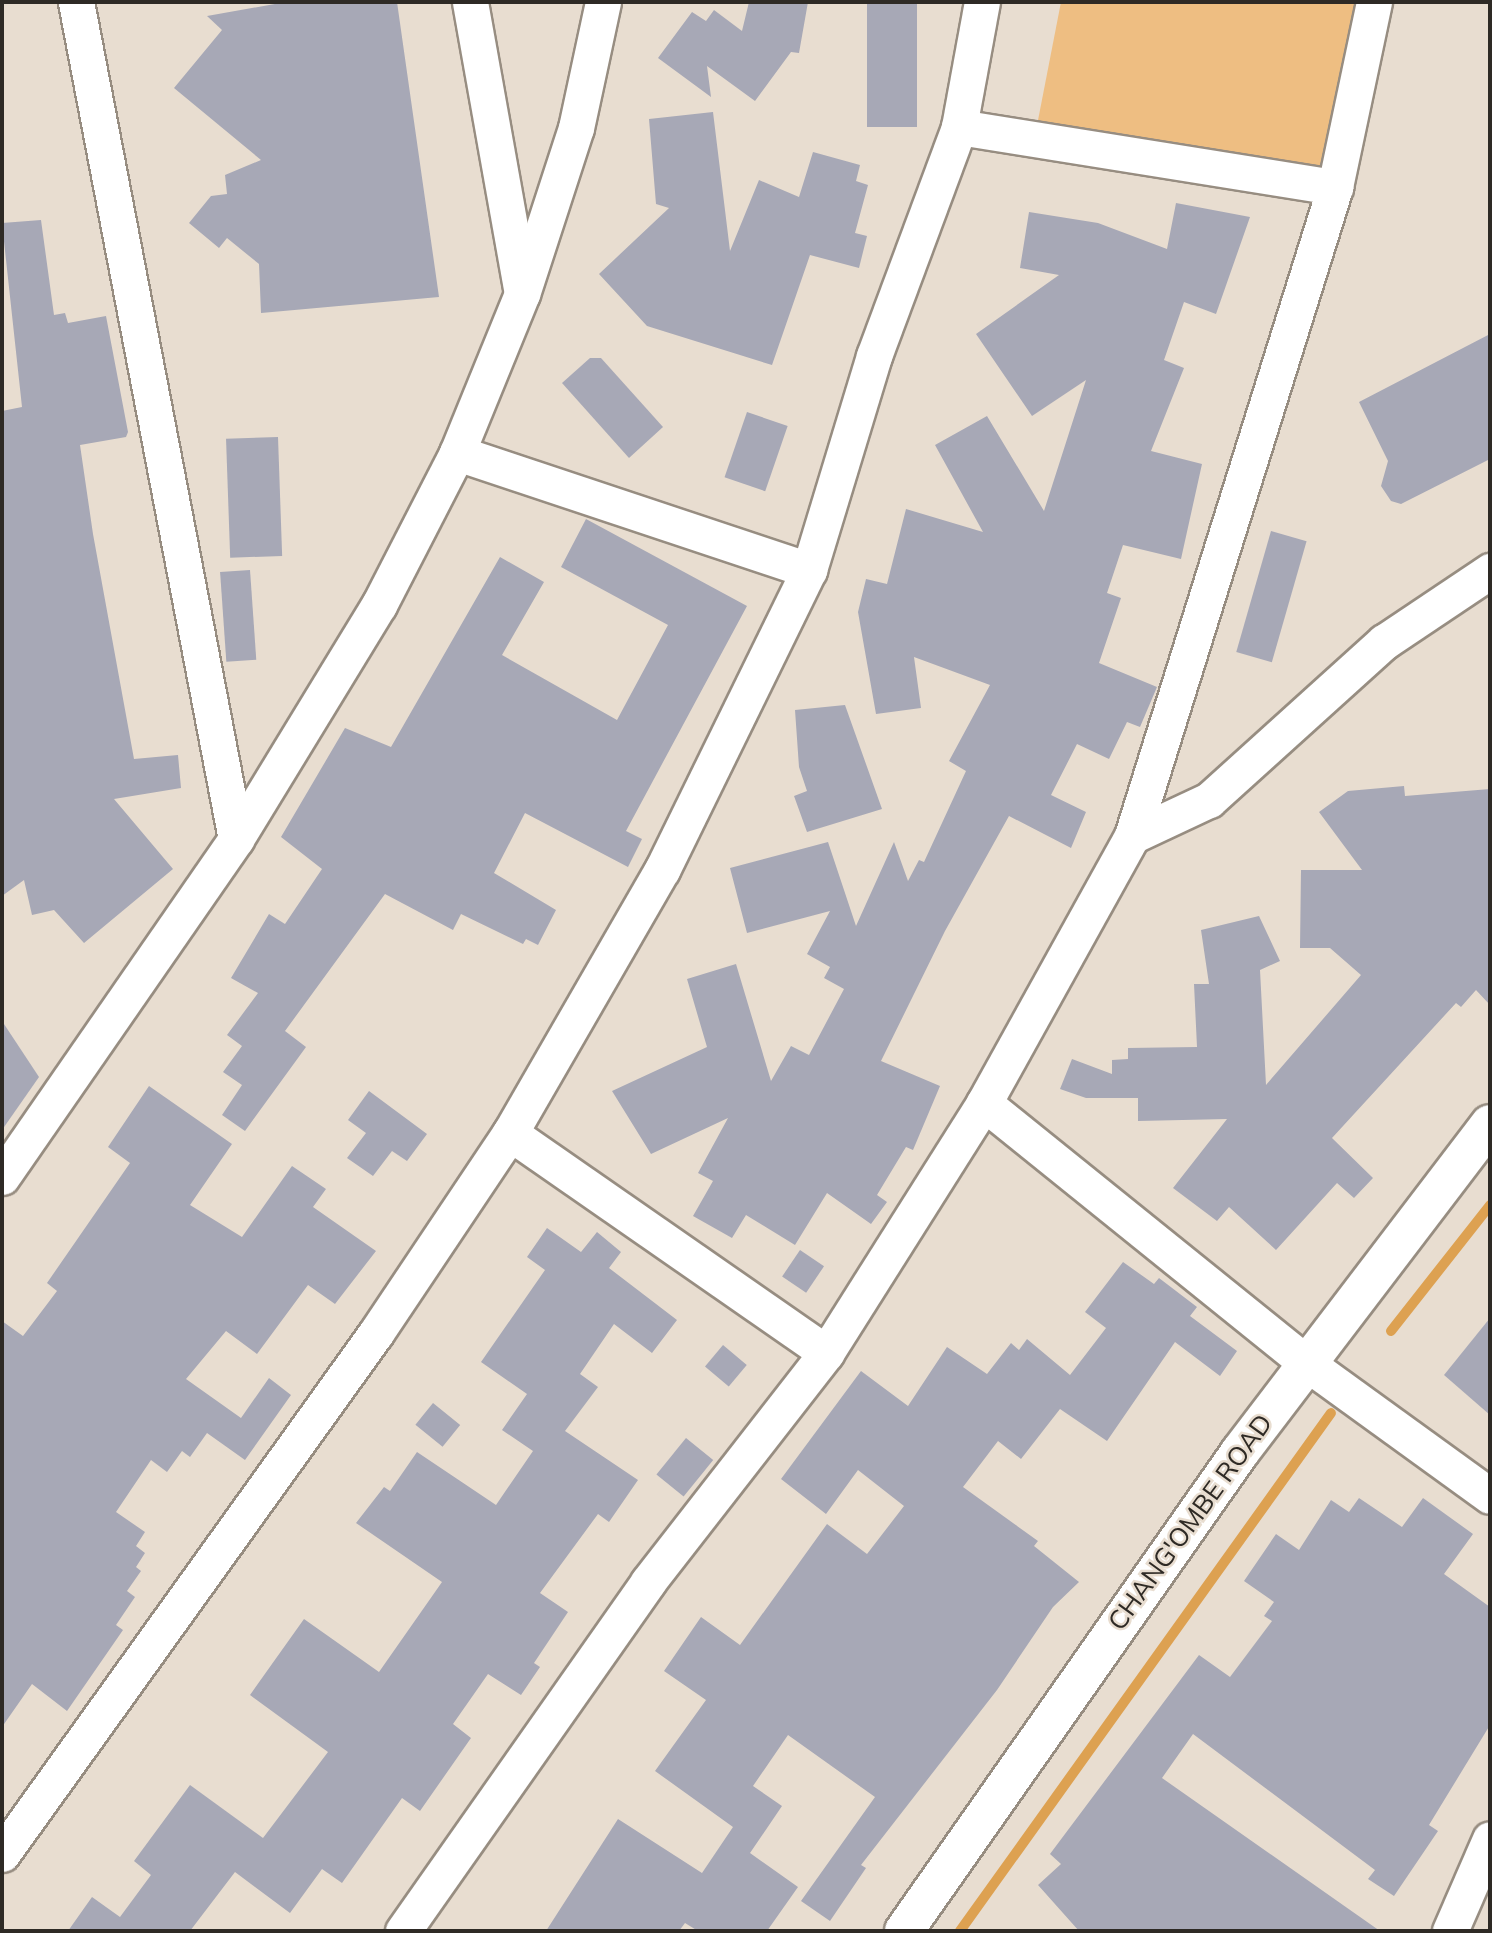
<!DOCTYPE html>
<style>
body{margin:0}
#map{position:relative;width:1492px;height:1933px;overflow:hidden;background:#e8ddd0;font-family:Mulish,sans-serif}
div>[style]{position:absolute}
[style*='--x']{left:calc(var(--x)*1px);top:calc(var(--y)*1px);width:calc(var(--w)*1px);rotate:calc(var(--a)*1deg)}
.green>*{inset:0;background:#eebe82}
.stream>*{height:10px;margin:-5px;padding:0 5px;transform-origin:5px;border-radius:5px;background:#dda151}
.building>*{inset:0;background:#a7a8b6;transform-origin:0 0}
.roads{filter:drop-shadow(2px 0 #978d81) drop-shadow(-2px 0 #978d81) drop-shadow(0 2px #978d81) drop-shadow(0 -2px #978d81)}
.minor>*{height:35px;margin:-17.5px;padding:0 17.5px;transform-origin:17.5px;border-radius:17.5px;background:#fff}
.tertiary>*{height:38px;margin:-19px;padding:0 19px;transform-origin:19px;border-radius:19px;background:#fff}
span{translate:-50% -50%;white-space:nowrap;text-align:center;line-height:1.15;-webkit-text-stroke:5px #e8ddd0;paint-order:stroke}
.street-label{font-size:26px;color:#2e2a25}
.frame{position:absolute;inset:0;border:4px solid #2e2a25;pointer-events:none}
</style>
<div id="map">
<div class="green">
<div style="clip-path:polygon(1061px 2px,1375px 2px,1328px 199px,1033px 146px)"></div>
</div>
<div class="stream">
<div style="--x:1391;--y:1331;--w:160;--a:-51.8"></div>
<div style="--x:960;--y:1931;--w:637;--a:-54.39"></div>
</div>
<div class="building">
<div style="clip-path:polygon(286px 2px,397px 2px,439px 297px,261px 313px,259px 264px,227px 238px,219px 248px,189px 223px,211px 196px,227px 194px,225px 175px,261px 160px,174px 88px,222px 30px,207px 16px)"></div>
<div style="clip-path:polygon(749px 2px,808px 2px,799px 53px,791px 52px,755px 101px,707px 66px,711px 97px,658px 58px,692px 12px,706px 21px,714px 10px,742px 31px)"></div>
<div style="left:867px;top:2px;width:50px;height:125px"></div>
<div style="clip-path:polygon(713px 112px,730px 251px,759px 180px,799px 197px,813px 152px,860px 165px,856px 181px,868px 185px,855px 233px,867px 236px,859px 268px,810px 255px,772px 365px,647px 326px,599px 274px,669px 208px,656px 204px,649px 119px)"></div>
<div style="clip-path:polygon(1176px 203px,1250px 217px,1216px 314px,1184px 302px,1164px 360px,1184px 368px,1151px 451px,1202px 464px,1181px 559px,1123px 545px,1107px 593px,1121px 598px,1099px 663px,1157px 687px,1140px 727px,1127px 722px,1109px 759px,1077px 744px,1051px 795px,1086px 812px,1071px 848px,1009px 816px,945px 931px,881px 1061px,940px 1086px,913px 1150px,906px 1147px,877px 1195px,887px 1202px,871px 1224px,827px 1193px,795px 1245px,746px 1215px,732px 1238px,693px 1216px,713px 1181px,698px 1173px,728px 1118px,651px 1154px,612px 1091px,707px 1047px,687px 979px,736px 964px,771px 1081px,791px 1046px,809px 1055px,844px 989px,824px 978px,830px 967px,807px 954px,830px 911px,747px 933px,730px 868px,828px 842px,856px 926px,894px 842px,908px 881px,919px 860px,924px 862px,966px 771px,949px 761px,990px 685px,914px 657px,921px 708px,876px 714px,858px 612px,866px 579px,887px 584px,906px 509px,983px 532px,935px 445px,987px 416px,1044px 511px,1086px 380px,1032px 416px,976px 334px,1059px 275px,1020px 268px,1029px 212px,1098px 223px,1167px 249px)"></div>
<div style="clip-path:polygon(41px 220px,54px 315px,65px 313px,68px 323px,106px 316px,128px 432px,126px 437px,80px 445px,93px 534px,134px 759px,178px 755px,181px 788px,114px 799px,173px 869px,84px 943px,54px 910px,32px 915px,24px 880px,2px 896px,2px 411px,22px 407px,2px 223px)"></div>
<div style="clip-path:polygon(1490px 334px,1490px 459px,1401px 504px,1391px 501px,1381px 486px,1388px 461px,1359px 402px)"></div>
<div style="clip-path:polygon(590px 358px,601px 358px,663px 427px,629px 458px,562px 383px)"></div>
<div style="left:747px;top:412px;width:43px;height:69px;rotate:19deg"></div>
<div style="left:278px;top:437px;width:119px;height:52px;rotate:88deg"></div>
<div style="clip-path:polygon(586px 519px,747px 606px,626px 831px,642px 839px,628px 867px,525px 813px,494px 873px,556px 910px,538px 945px,526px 939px,523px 944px,461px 914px,453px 930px,385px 894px,285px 1031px,306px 1047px,245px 1131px,222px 1115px,242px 1085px,223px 1072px,242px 1046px,227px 1035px,258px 993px,231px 978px,269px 914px,285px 924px,322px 869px,281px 837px,345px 728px,391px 747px,500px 557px,544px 582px,502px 655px,617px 720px,668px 625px,561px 567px)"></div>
<div style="left:1271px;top:531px;width:37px;height:126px;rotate:16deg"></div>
<div style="left:250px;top:570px;width:90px;height:30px;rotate:86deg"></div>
<div style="clip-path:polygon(845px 705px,882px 809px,807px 832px,794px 796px,807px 791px,799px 767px,795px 710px)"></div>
<div style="clip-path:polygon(1404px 786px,1405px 796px,1490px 789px,1490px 1005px,1476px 990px,1461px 1007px,1456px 1003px,1332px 1138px,1373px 1178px,1354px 1198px,1337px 1183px,1276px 1250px,1229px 1207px,1217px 1221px,1173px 1188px,1227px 1119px,1138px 1121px,1138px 1098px,1086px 1098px,1060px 1089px,1072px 1059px,1112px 1074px,1112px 1060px,1128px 1059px,1128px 1048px,1197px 1047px,1194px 984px,1209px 984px,1201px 930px,1259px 916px,1280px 961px,1260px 970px,1266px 1085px,1361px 975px,1330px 948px,1300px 948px,1301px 870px,1362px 870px,1319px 812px,1348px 791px)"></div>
<div style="clip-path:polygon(2px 1021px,39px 1077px,2px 1130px)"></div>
<div style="clip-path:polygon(149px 1086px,232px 1144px,190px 1205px,242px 1237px,292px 1166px,326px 1189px,313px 1207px,376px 1251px,335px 1304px,308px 1285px,257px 1354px,226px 1331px,186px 1379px,241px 1418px,269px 1378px,291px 1395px,245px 1460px,207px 1433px,190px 1457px,182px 1451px,167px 1472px,151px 1460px,116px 1512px,145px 1532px,136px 1546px,145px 1553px,136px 1567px,141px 1571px,127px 1591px,135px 1597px,116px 1625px,123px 1630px,67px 1711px,32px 1684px,2px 1727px,2px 1321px,23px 1336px,57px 1291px,47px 1283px,130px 1163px,108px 1147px)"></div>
<div style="clip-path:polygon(369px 1091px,427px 1134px,407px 1161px,392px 1151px,373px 1176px,347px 1158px,366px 1133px,348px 1120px)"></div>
<div style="clip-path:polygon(547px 1228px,581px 1252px,597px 1232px,621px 1252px,609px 1268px,677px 1320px,652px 1353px,614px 1324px,580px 1374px,598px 1387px,565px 1431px,638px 1480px,609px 1522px,598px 1514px,540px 1593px,568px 1612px,534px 1663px,540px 1667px,521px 1695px,488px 1674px,453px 1724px,471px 1738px,420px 1811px,402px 1798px,342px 1883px,322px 1869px,290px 1913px,235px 1872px,190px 1931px,68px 1931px,92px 1897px,120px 1917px,151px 1875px,134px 1861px,190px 1785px,263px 1838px,328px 1752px,250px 1695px,304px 1619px,379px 1672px,442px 1582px,356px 1523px,384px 1487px,390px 1491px,417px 1452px,496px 1505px,533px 1451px,502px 1430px,527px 1394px,481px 1362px,545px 1270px,527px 1257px)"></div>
<div style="left:800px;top:1250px;width:29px;height:32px;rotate:34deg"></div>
<div style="clip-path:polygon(1123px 1262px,1154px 1284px,1159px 1278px,1197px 1307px,1190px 1316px,1237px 1351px,1220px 1376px,1175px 1342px,1107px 1441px,1060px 1409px,1021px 1459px,998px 1441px,963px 1487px,1038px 1541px,1034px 1546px,1079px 1582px,1053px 1607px,997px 1690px,861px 1865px,866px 1868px,830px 1921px,801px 1901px,875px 1797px,788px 1735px,753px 1786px,782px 1806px,750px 1853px,798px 1887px,767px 1931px,698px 1931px,685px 1923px,679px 1931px,546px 1931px,618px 1819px,702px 1873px,733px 1827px,655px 1771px,706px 1700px,664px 1671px,701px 1617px,740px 1645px,827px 1524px,867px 1554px,904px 1506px,858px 1470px,826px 1514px,781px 1479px,861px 1371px,908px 1406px,947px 1347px,987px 1374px,1011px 1343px,1019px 1350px,1027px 1339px,1070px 1375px,1106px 1328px,1085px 1312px)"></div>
<div style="clip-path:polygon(1490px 1318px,1490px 1415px,1444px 1375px)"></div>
<div style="left:723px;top:1345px;width:31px;height:28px;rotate:40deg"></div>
<div style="left:433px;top:1403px;width:35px;height:28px;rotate:39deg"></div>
<div style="left:686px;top:1438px;width:35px;height:47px;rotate:39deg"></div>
<div style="clip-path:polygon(1359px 1498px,1402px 1527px,1423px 1498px,1473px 1534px,1444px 1574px,1490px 1607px,1490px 1725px,1429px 1825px,1438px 1831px,1394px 1896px,1368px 1879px,1375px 1870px,1193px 1734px,1162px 1778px,1380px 1931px,1079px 1931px,1038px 1885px,1061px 1864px,1050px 1854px,1199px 1655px,1230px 1677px,1272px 1621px,1264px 1616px,1274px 1602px,1244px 1581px,1276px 1534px,1299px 1550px,1331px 1500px,1349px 1512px)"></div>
</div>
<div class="roads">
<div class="minor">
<div style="--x:76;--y:2;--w:852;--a:79.18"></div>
<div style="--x:470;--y:2;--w:291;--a:79.9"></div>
<div style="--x:959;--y:127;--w:381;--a:9.1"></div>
<div style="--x:457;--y:453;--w:371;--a:18.4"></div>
<div style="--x:1132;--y:836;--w:85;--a:-25.1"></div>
<div style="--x:1209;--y:800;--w:236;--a:-42.1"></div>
<div style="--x:1384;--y:642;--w:128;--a:-33.8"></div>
<div style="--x:984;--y:1103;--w:412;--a:38.9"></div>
<div style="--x:1305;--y:1362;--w:228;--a:35.9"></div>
<div style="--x:510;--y:1133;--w:385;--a:34.8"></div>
<div style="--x:2;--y:1177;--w:411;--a:-55.3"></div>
<div style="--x:236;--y:839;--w:274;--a:-58.6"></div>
<div style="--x:379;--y:605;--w:171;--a:-62.8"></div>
<div style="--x:457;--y:453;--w:172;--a:-67.8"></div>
<div style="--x:522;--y:294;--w:175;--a:-72"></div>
<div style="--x:576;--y:128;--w:129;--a:-77.9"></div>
<div style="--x:2;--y:1854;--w:641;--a:-54.33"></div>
<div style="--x:376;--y:1333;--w:241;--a:-56.2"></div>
<div style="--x:510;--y:1133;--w:304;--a:-60"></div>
<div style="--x:662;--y:870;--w:334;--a:-63.9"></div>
<div style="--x:809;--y:570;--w:224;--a:-73.1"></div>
<div style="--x:874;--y:356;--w:244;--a:-69.6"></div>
<div style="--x:959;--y:127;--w:127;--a:-79.6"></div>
<div style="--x:403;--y:1931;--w:426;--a:-54.9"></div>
<div style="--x:648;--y:1582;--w:290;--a:-52.1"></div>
<div style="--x:826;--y:1353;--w:296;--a:-57.7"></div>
<div style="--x:984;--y:1103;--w:305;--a:-61"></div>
<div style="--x:1132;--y:836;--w:680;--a:-72.63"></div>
<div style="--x:1335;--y:187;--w:189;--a:-78.1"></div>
<div style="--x:1450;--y:1931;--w:100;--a:-66.5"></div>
</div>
<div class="tertiary">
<div style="--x:904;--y:1931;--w:585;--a:-54.95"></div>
<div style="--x:1240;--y:1452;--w:412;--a:-52.7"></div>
</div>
</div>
<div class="street-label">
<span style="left:1190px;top:1522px;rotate:-54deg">CHANG'OMBE ROAD</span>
</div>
<div class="frame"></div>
</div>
